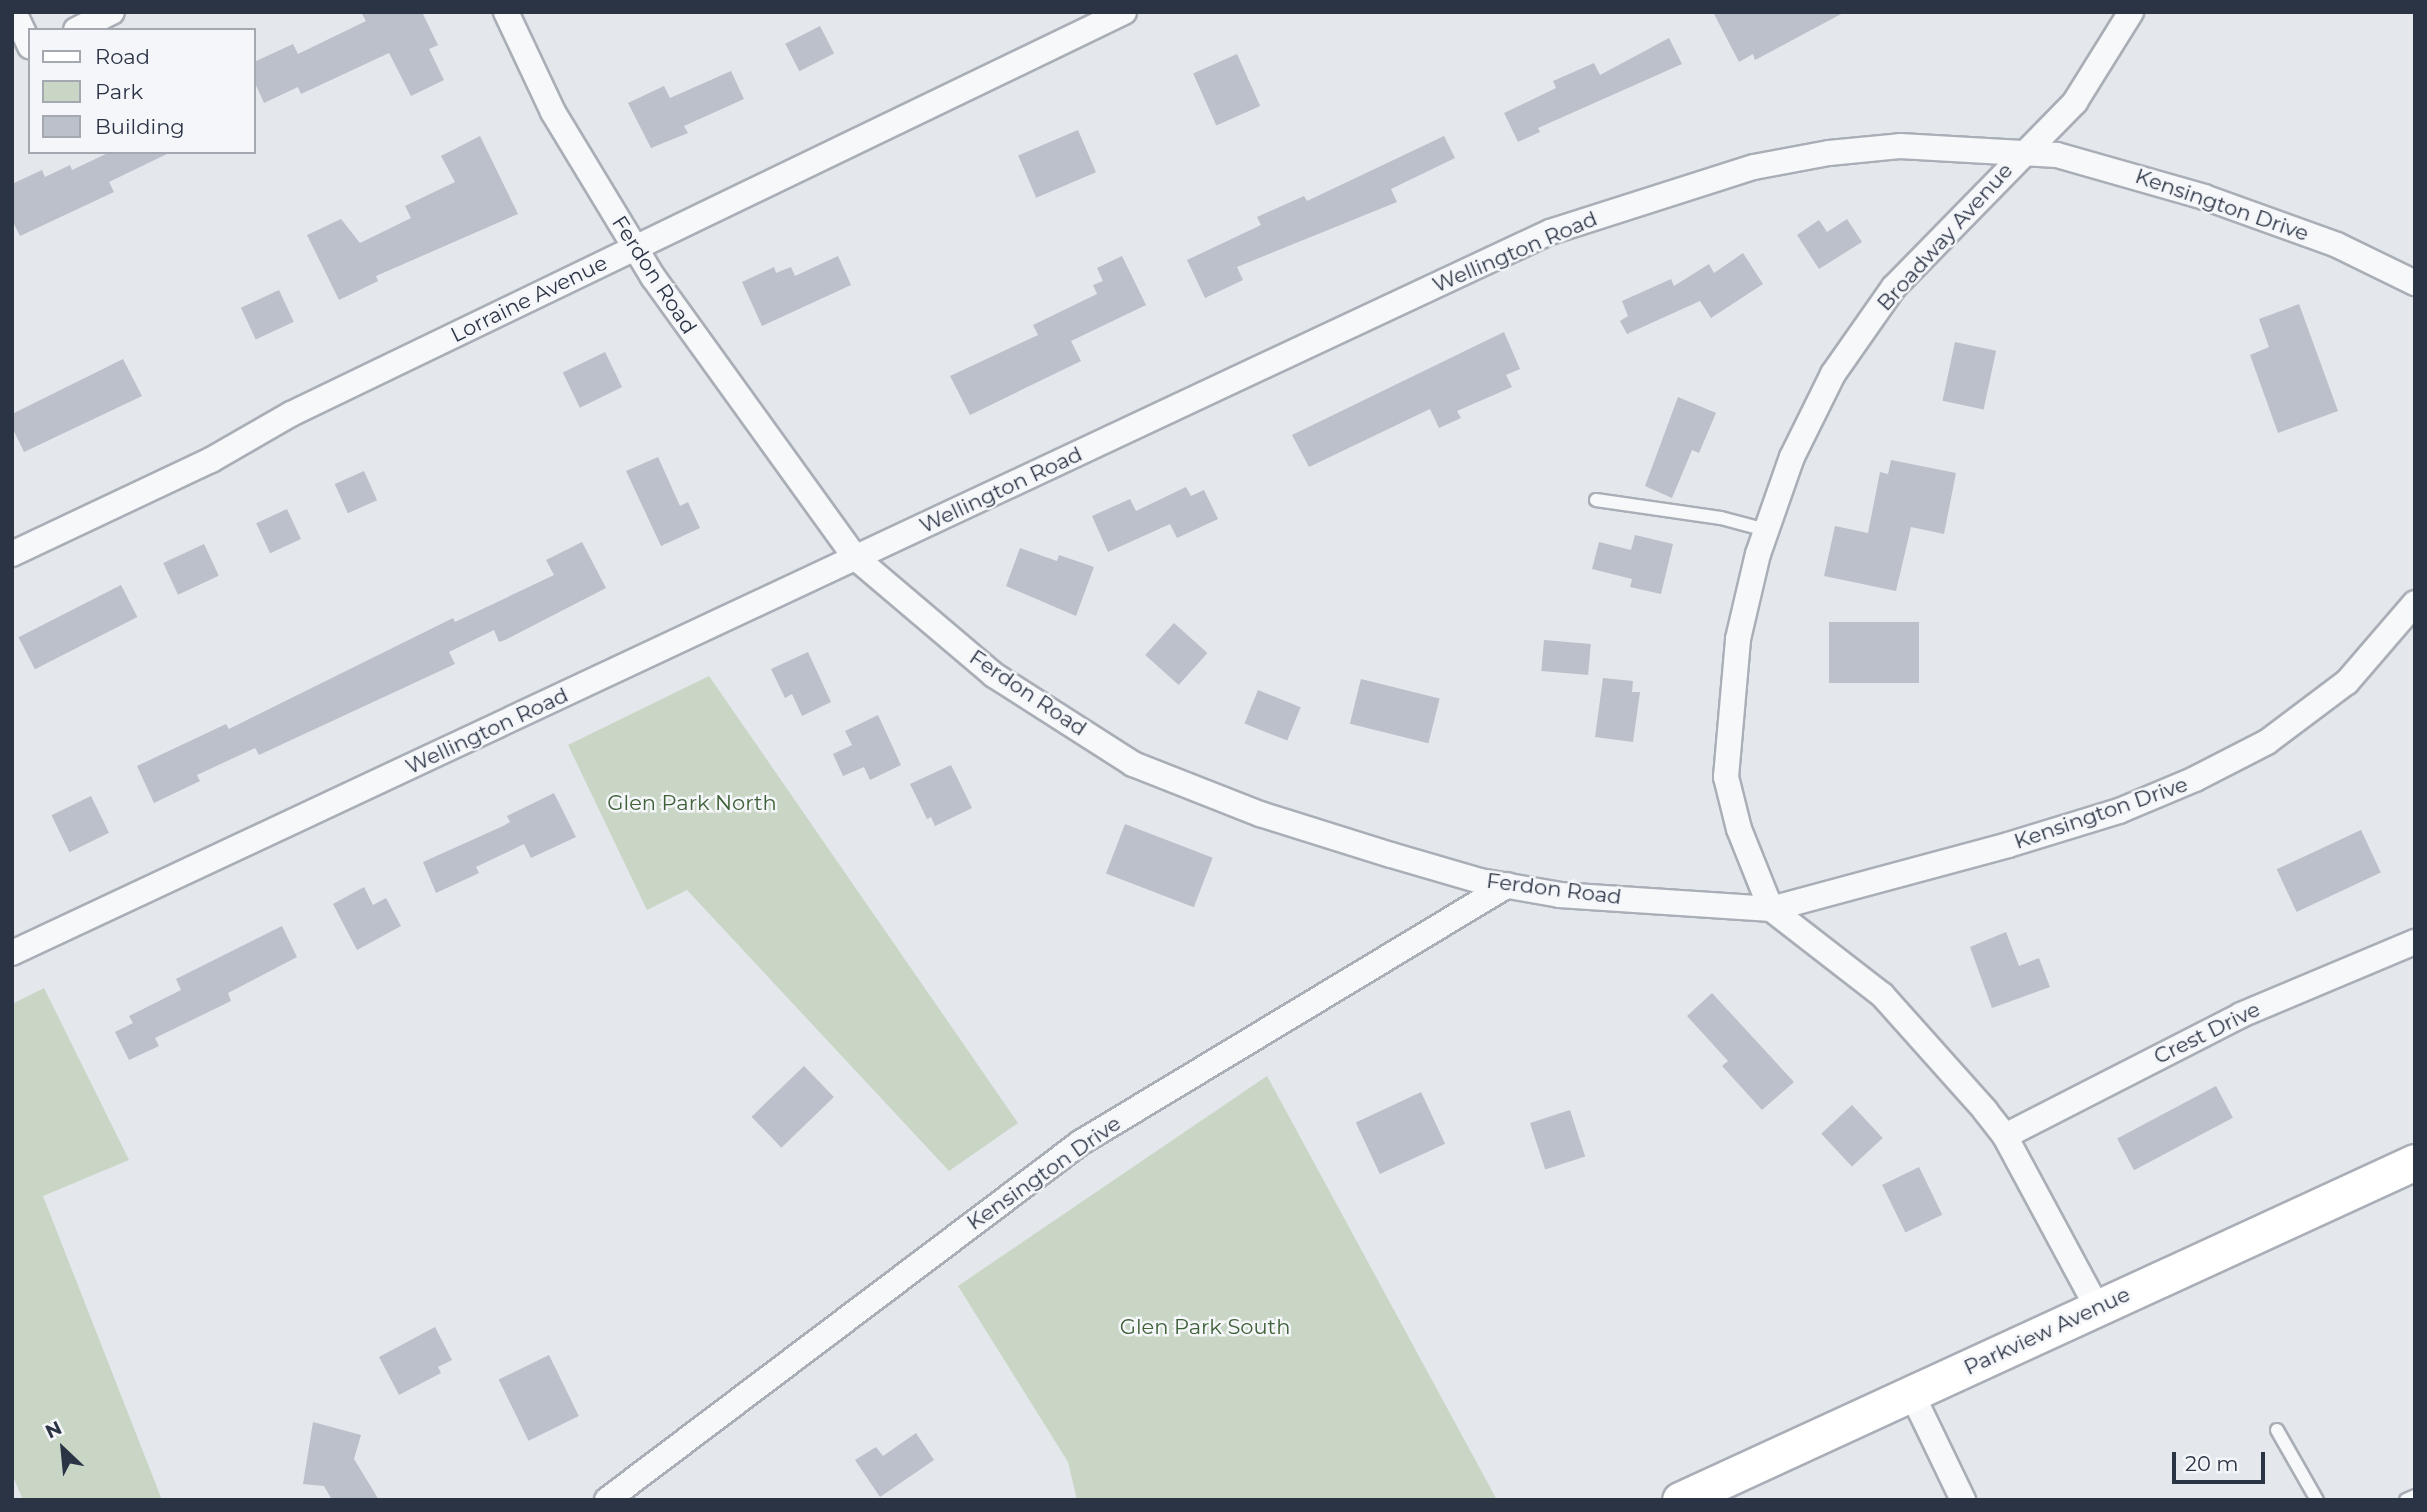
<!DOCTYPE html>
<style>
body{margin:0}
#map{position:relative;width:2427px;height:1512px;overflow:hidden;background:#e4e7ec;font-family:Montserrat,sans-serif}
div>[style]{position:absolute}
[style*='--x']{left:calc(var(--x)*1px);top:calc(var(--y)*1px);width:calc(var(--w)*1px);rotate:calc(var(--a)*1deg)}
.green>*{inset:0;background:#c9d6c5}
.building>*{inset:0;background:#bbc0ca;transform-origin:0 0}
.roads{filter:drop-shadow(2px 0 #a9aeb7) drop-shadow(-2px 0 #a9aeb7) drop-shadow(0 2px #a9aeb7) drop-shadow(0 -2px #a9aeb7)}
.lane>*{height:12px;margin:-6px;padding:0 6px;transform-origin:6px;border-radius:6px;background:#f7f8fa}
.street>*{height:24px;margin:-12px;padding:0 12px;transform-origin:12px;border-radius:12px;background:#f7f8fa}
.secondary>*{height:35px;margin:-17.5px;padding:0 17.5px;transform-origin:17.5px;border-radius:17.5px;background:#fff}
span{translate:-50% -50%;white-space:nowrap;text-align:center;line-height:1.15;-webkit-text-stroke:5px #f4f6f9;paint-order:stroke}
.street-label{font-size:21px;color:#2b3445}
.park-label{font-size:21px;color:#3f6138}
.frame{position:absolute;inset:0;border:14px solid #2b3445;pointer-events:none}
.legend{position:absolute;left:28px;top:28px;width:228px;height:126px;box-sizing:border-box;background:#f4f6f9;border:2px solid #a4a8b1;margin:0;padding:9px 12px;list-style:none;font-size:21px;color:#2b3445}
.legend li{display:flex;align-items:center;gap:14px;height:35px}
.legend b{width:35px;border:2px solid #a4a8b1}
.north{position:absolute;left:28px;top:1414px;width:70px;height:70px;-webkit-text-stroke:5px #f4f6f9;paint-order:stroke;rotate:334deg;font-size:19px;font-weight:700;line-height:28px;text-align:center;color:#2b3445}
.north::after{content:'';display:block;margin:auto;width:24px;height:32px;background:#2b3445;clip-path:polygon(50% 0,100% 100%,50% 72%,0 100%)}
.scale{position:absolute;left:2172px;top:1452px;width:93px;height:32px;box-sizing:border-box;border:4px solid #2b3445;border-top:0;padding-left:9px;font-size:21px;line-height:24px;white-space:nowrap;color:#2b3445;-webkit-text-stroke:5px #f4f6f9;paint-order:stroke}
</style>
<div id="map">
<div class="green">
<div style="clip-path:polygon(709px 676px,1018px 1123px,949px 1171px,687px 890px,647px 910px,568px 745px)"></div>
<div style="clip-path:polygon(44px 988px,129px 1160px,43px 1196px,162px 1500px,23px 1500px,12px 1474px,12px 1004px)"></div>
<div style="clip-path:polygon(1267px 1076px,1497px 1500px,1077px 1500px,1068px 1462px,958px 1286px)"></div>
</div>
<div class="building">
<div style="clip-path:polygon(361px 12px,422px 12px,438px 45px,429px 49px,444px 80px,411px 96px,389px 53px,301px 94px,298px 87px,264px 103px,254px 81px,254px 62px,293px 44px,298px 54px,366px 21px)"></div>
<div style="clip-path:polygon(1713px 12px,1845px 12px,1755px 60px,1753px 54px,1739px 62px)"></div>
<div style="left:820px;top:26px;width:31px;height:39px;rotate:63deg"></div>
<div style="clip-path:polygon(1669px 38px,1682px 64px,1538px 128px,1540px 132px,1518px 142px,1504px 113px,1556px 88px,1553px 81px,1594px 63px,1600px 75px)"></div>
<div style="left:1237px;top:54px;width:57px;height:48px;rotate:66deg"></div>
<div style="clip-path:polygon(731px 71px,744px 99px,684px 126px,688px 133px,651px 148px,628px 103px,664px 86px,670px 98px)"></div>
<div style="left:1078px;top:130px;width:46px;height:65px;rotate:67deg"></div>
<div style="clip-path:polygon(480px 136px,518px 214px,376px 276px,378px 281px,339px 300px,307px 235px,341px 219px,360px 243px,411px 218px,405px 206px,455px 182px,441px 156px)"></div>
<div style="clip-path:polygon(1444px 136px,1455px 158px,1391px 189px,1397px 202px,1237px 267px,1243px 280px,1205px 298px,1187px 260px,1261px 225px,1257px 217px,1304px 196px,1307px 201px)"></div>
<div style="clip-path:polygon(110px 152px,171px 152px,109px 182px,114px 192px,20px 236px,12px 220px,12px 184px,42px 170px,45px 177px,70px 165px,72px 170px)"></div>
<div style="clip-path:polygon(1847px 219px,1862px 242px,1819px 269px,1797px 235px,1819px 220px,1827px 232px)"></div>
<div style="clip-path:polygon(1743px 253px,1763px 284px,1711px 318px,1700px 301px,1627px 334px,1620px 321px,1628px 316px,1622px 301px,1671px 279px,1674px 286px,1709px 264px,1714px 273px)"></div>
<div style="clip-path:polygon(838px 256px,851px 285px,762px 326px,742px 282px,774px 267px,776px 273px,791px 267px,795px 276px)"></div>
<div style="clip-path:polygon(1122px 256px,1146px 305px,1071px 341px,1081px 361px,970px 415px,950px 376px,1038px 335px,1033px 325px,1097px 294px,1093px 285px,1103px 281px,1097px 268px)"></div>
<div style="left:279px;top:290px;width:35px;height:42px;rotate:65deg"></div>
<div style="clip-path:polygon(2299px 304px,2338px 411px,2278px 433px,2250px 355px,2269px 347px,2259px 319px)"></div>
<div style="clip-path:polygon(1504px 332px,1520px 369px,1506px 375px,1512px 387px,1457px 411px,1461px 418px,1439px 428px,1430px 409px,1309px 467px,1292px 435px)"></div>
<div style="left:1955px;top:342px;width:42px;height:60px;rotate:12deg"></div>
<div style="left:605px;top:352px;width:39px;height:47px;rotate:64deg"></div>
<div style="clip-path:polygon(123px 359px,142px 396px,24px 452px,12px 427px,12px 414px)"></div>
<div style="clip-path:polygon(1678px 397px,1716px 413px,1699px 453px,1692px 450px,1672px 498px,1645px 486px)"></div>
<div style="clip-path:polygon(658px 457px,680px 506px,688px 502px,700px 528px,661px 546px,626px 471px)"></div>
<div style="clip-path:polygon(1891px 460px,1956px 473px,1944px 534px,1911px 527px,1896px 591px,1824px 576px,1835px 526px,1868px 533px,1880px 472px,1888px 474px)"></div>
<div style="left:364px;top:471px;width:32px;height:32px;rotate:66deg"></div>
<div style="clip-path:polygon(1186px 487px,1191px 496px,1204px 490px,1218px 519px,1177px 538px,1170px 524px,1108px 552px,1092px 516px,1130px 499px,1136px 511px)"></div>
<div style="left:287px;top:509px;width:33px;height:34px;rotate:65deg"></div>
<div style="clip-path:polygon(1635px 535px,1673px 544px,1661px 594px,1630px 587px,1632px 579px,1592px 569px,1599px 542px,1631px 550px)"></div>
<div style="clip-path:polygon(582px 542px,606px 588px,505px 640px,499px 642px,494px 630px,449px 652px,455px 664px,259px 755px,255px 748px,197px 775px,200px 781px,154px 803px,137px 766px,226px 724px,229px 729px,453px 618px,455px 622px,554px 575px,546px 560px)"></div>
<div style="left:204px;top:544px;width:35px;height:45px;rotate:65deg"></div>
<div style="clip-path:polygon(1020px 548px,1057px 561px,1059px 555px,1094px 567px,1076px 616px,1006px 586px)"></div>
<div style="left:121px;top:585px;width:36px;height:115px;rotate:63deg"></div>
<div style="left:1829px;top:622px;width:90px;height:61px"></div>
<div style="left:1174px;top:623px;width:45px;height:43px;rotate:42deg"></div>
<div style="left:1544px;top:640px;width:47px;height:31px;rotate:5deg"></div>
<div style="clip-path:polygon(808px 652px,831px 702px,802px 716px,792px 694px,785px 698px,771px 669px)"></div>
<div style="clip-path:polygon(1603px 678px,1633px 681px,1632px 692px,1640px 692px,1633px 742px,1595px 737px)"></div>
<div style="left:1361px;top:679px;width:81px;height:46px;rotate:14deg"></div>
<div style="left:1258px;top:690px;width:46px;height:36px;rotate:22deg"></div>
<div style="clip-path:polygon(878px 715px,901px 765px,870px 780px,864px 767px,843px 776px,833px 754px,852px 745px,845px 731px)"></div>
<div style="clip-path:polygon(951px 765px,972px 808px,935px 826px,931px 817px,927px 819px,910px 784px)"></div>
<div style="clip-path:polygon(554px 793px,576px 837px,531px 858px,524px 844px,476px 867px,479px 873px,436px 893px,423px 862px,503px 826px,510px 822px,507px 816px)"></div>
<div style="left:91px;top:796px;width:41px;height:44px;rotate:64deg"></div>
<div style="left:1125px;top:824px;width:94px;height:53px;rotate:21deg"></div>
<div style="left:2361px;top:830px;width:47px;height:93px;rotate:65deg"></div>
<div style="clip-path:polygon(364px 887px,373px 905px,386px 898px,401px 926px,357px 950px,333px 904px)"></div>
<div style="clip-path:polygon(282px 926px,297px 957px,228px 993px,231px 1001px,155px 1038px,159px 1046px,129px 1060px,115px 1032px,133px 1023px,129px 1016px,181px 990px,176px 979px)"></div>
<div style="clip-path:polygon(2006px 932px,2019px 966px,2039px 958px,2050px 987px,1992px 1008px,1970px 947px)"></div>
<div style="clip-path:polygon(1712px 993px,1794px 1082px,1762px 1110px,1722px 1066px,1728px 1061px,1687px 1016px)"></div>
<div style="left:804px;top:1066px;width:43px;height:73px;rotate:46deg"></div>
<div style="left:2216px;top:1086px;width:36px;height:112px;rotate:62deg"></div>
<div style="left:1421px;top:1092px;width:57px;height:72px;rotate:65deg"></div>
<div style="left:1852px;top:1105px;width:45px;height:42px;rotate:47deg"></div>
<div style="left:1570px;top:1110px;width:49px;height:42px;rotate:72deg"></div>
<div style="left:1919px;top:1167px;width:53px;height:41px;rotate:64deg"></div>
<div style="clip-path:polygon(435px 1327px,452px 1360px,438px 1367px,441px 1373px,399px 1395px,379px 1357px)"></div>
<div style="left:549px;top:1355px;width:68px;height:56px;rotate:64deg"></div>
<div style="clip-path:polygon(313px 1422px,361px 1435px,354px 1459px,379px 1500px,332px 1500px,324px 1486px,303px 1484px)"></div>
<div style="clip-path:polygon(916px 1433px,934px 1460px,880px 1497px,855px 1460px,876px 1447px,883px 1456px)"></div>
</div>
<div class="roads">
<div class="lane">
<div style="--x:1596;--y:500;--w:126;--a:8.2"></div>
<div style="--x:1721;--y:518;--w:47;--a:14.9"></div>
<div style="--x:2277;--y:1430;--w:81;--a:60.3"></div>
<div style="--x:2406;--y:1500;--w:10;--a:-24"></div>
</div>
<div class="street">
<div style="--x:14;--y:12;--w:38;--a:65"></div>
<div style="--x:506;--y:12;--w:110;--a:64.8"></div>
<div style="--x:553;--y:112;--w:193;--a:58.8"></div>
<div style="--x:653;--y:277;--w:347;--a:54.2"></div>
<div style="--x:856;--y:558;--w:181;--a:40.3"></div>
<div style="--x:994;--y:675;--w:165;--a:32.6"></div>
<div style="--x:1133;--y:764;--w:136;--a:21.5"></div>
<div style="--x:1260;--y:814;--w:137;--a:17.4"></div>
<div style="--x:1391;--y:855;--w:93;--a:16.3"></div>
<div style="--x:1480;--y:881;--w:81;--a:9.9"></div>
<div style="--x:1560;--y:895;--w:211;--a:3.8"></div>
<div style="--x:1771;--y:909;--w:245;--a:-15.1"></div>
<div style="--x:2008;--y:845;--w:116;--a:-17"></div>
<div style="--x:2119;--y:811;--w:82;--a:-22.8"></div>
<div style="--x:2195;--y:779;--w:81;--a:-27.2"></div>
<div style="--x:2267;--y:742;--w:100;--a:-36.9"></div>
<div style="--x:2347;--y:682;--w:104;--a:-49.3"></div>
<div style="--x:76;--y:30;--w:40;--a:-26.6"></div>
<div style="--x:12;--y:554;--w:220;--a:-25.3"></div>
<div style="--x:211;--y:460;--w:92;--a:-29.9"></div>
<div style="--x:291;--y:414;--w:925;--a:-25.76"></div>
<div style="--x:12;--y:953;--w:1699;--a:-25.12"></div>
<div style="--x:1550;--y:232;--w:214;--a:-17.7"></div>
<div style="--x:1754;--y:167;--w:76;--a:-10.6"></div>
<div style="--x:1829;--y:153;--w:71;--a:-5.6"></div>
<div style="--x:1900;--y:146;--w:157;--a:3.3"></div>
<div style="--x:2057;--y:155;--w:153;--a:15.9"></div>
<div style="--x:2204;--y:197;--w:141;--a:19.8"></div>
<div style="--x:2337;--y:245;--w:87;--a:26"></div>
<div style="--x:2005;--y:1136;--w:265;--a:-27.1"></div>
<div style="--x:2241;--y:1015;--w:189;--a:-22.8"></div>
<div style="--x:2097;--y:1307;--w:194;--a:-118.3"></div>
<div style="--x:2005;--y:1136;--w:33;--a:-128"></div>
<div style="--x:1985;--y:1110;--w:154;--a:-131.8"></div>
<div style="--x:1882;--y:995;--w:140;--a:-142.2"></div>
<div style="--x:1771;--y:909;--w:86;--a:-111.8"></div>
<div style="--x:1739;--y:829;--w:54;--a:-104"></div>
<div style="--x:1726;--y:777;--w:139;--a:-85"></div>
<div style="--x:1738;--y:639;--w:87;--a:-76.8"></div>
<div style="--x:1758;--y:554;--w:103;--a:-70.7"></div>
<div style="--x:1792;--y:457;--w:93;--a:-63.7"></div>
<div style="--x:1833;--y:374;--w:106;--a:-55"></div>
<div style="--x:1894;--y:287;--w:259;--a:-45.6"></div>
<div style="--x:2075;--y:102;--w:106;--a:-58.1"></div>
<div style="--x:1912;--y:1394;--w:118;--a:64.3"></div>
<div style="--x:607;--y:1500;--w:593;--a:-37.04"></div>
<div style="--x:1080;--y:1143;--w:499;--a:-31.1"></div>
</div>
<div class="secondary">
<div style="--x:1680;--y:1500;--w:809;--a:-24.7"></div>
</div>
</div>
<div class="street-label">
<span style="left:2222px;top:205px;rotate:19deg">Kensington Drive</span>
<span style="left:1945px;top:237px;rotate:-48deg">Broadway Avenue</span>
<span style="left:1515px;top:252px;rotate:-23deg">Wellington Road</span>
<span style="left:654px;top:275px;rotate:57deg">Ferdon Road</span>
<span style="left:529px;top:299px;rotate:-26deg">Lorraine Avenue</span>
<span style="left:1001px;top:490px;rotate:-25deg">Wellington Road</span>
<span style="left:1028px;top:693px;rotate:34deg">Ferdon Road</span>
<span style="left:487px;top:731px;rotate:-25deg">Wellington Road</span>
<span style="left:2101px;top:813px;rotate:-19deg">Kensington Drive</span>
<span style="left:1554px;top:889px;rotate:7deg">Ferdon Road</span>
<span style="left:2207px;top:1033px;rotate:-26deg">Crest Drive</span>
<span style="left:1044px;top:1173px;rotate:-35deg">Kensington Drive</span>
<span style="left:2047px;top:1331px;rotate:-25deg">Parkview Avenue</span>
</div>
<div class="park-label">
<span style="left:692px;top:803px">Glen Park North</span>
<span style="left:1205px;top:1327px">Glen Park South</span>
</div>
<div class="frame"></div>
<ul class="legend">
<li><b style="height:9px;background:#fff"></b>Road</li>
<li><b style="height:19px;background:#c9d6c5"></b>Park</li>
<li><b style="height:19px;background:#bbc0ca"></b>Building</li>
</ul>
<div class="north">N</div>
<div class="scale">20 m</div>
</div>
